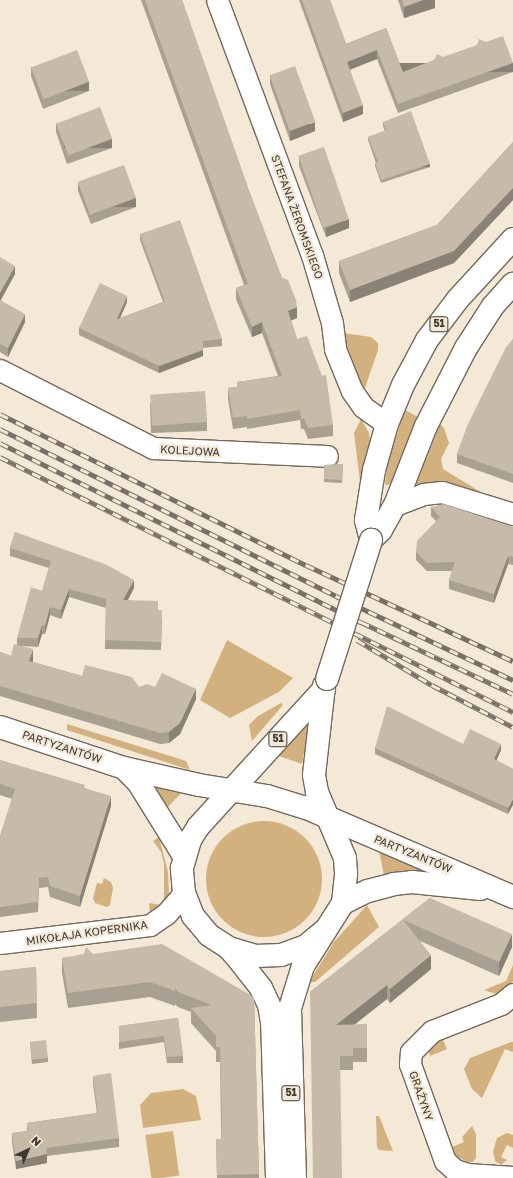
<!DOCTYPE html>
<meta charset="utf-8">
<style>
body{margin:0}
#map{position:relative;width:513px;height:1178px;overflow:hidden;background:#f4e8d6;font-family:"Golos Text",sans-serif}
div>[style]{position:absolute}
[style*='--x']{left:calc(var(--x)*1px);top:calc(var(--y)*1px);width:calc(var(--w)*1px);rotate:calc(var(--a)*1deg)}
.green>*{inset:0;background:#d3b17f;transform-origin:0 0}
.round{border-radius:50%}
.roads{filter:drop-shadow(1px 0 #74695a) drop-shadow(-1px 0 #74695a) drop-shadow(0 1px #74695a) drop-shadow(0 -1px #74695a)}
.street>*{height:21px;margin:-10.5px;padding:0 10.5px;transform-origin:10.5px;border-radius:10.5px;background:#fff}
.secondary>*{height:22px;margin:-11px;padding:0 11px;transform-origin:11px;border-radius:11px;background:#fff}
.primary>*{height:22px;margin:-11px;padding:0 11px;transform-origin:11px;border-radius:11px;background:#fff}
.rail>*{height:4.5px;margin-top:-2.25px;transform-origin:0;background:repeating-linear-gradient(90deg,#f4e8d6 0 9px,#787066 0 18px);box-sizing:border-box;border-block:1px solid #787066}
.bridges{filter:drop-shadow(1px 0 #74695a) drop-shadow(-1px 0 #74695a) drop-shadow(0 1px #74695a) drop-shadow(0 -1px #74695a)}
.primary-bridge>*{height:22px;margin:-11px;padding:0 11px;transform-origin:11px;border-radius:11px;background:#fff}
.wall>*{inset:0;background:#aaa091}
.shaded-wall>*{inset:0;background:#8b8276;transform-origin:0 0}
.building>*{inset:0;background:#c6baa9;transform-origin:0 0}
span{translate:-50% -50%;white-space:nowrap;text-align:center;line-height:1.15;-webkit-text-stroke:4px #f4e8d6;paint-order:stroke}
.shield-label span{padding:1px 3px;background:#f4e8d6;border:1px solid;border-radius:3px;-webkit-text-stroke-width:0}
.shield-label{font-size:10px;color:#3e3932;font-weight:700}
.street-label{font-size:11px;color:#3e3932}
.north{position:absolute;left:8px;top:1130px;width:40px;height:40px;-webkit-text-stroke:3px #f4e8d6;paint-order:stroke;rotate:44deg;font-size:11px;font-weight:700;line-height:16px;text-align:center;color:#3e3932}
.north::after{content:'';display:block;margin:auto;width:14px;height:18px;background:#3e3932;clip-path:polygon(50% 0,100% 100%,50% 72%,0 100%)}
</style>
<div id="map">
<div class="green">
<div style="clip-path:polygon(343px 333px,371px 337px,378px 343px,378px 350px,364px 391px,359px 383px)"></div>
<div style="clip-path:polygon(405px 410px,418px 417px,391px 484px,385px 485px,387px 466px)"></div>
<div style="clip-path:polygon(361px 419px,369px 433px,370px 441px,360px 482px,354px 433px)"></div>
<div style="clip-path:polygon(440px 424px,444px 428px,449px 443px,441px 459px,443px 469px,487px 496px,447px 483px,436px 482px,416px 485px)"></div>
<div style="clip-path:polygon(227px 640px,293px 678px,279px 692px,230px 718px,200px 700px)"></div>
<div style="clip-path:polygon(281px 703px,283px 705px,252px 741px,249px 725px,258px 716px)"></div>
<div style="clip-path:polygon(310px 721px,302px 764px,279px 756px)"></div>
<div style="clip-path:polygon(67px 724px,186px 761px,190px 770px,67px 730px)"></div>
<div style="clip-path:polygon(144px 777px,183px 791px,167px 808px)"></div>
<div class="round" style="left:206px;top:821px;width:116px;height:116px"></div>
<div style="clip-path:polygon(159px 837px,168px 872px,169px 895px,167px 903px,150px 914px,149px 903px,162px 905px,164px 897px,164px 864px,161px 852px,153px 841px)"></div>
<div style="clip-path:polygon(379px 850px,439px 874px,384px 876px)"></div>
<div style="clip-path:polygon(104px 878px,111px 882px,113px 888px,110px 905px,107px 907px,95px 903px,93px 898px,97px 883px,102px 884px)"></div>
<div style="clip-path:polygon(367px 905px,379px 927px,315px 982px,309px 982px,334px 942px)"></div>
<div style="clip-path:polygon(513px 965px,513px 981px,510px 988px,499px 995px,484px 990px,506px 981px)"></div>
<div style="clip-path:polygon(447px 1033px,443px 1040px,447px 1049px,430px 1056px,428px 1050px)"></div>
<div style="clip-path:polygon(511px 1042px,513px 1042px,513px 1052px,505px 1049px,482px 1098px,472px 1089px,464px 1069px,470px 1058px)"></div>
<div style="clip-path:polygon(183px 1089px,196px 1096px,201px 1120px,143px 1128px,140px 1105px,151px 1093px)"></div>
<div style="clip-path:polygon(376px 1116px,379px 1116px,393px 1151px,379px 1150px,377px 1147px)"></div>
<div style="clip-path:polygon(472px 1126px,476px 1134px,476px 1158px,473px 1162px,467px 1162px,455px 1155px,452px 1147px,464px 1142px,462px 1137px)"></div>
<div style="left:173px;top:1131px;width:45px;height:28px;rotate:82deg"></div>
<div style="clip-path:polygon(507px 1133px,513px 1135px,513px 1148px,507px 1145px,501px 1157px,507px 1160px,501px 1165px,495px 1161px,493px 1152px,497px 1138px)"></div>
</div>
<div class="roads">
<div class="street">
<div style="--x:217;--y:0;--w:272;--a:69.6"></div>
<div style="--x:312;--y:255;--w:71;--a:73.6"></div>
<div style="--x:332;--y:323;--w:26;--a:83"></div>
<div style="--x:335;--y:349;--w:45;--a:68"></div>
<div style="--x:352;--y:391;--w:19;--a:55"></div>
<div style="--x:363;--y:407;--w:29;--a:35"></div>
<div style="--x:0;--y:370;--w:172;--a:27"></div>
<div style="--x:153;--y:448;--w:174;--a:2.6"></div>
<div style="--x:395;--y:505;--w:30;--a:-21"></div>
<div style="--x:423;--y:494;--w:19;--a:-6"></div>
<div style="--x:442;--y:492;--w:74;--a:17.2"></div>
<div style="--x:0;--y:943;--w:151;--a:-6.8"></div>
<div style="--x:150;--y:925;--w:19;--a:-35"></div>
<div style="--x:166;--y:914;--w:28;--a:-49"></div>
<div style="--x:513;--y:994;--w:16;--a:140"></div>
<div style="--x:501;--y:1004;--w:74;--a:158.6"></div>
<div style="--x:432;--y:1031;--w:30;--a:135"></div>
<div style="--x:411;--y:1052;--w:12;--a:95"></div>
<div style="--x:410;--y:1064;--w:103;--a:70.2"></div>
<div style="--x:445;--y:1161;--w:13;--a:42"></div>
<div style="--x:455;--y:1170;--w:13;--a:18"></div>
<div style="--x:467;--y:1174;--w:46;--a:3.7"></div>
</div>
<div class="secondary">
<div style="--x:0;--y:727;--w:131;--a:18.3"></div>
<div style="--x:124;--y:768;--w:77;--a:12.8"></div>
<div style="--x:199;--y:785;--w:69;--a:9.2"></div>
<div style="--x:267;--y:796;--w:39;--a:17"></div>
<div style="--x:304;--y:807;--w:228;--a:23.3"></div>
<div style="--x:124;--y:768;--w:20;--a:45"></div>
<div style="--x:138;--y:782;--w:87;--a:58.1"></div>
<div style="--x:343;--y:903;--w:28;--a:-26"></div>
<div style="--x:368;--y:891;--w:27;--a:-15"></div>
<div style="--x:394;--y:884;--w:18;--a:-6"></div>
<div style="--x:412;--y:882;--w:69;--a:5.8"></div>
<div style="--x:229;--y:948;--w:27;--a:17"></div>
<div style="--x:255;--y:956;--w:26;--a:-2"></div>
<div style="--x:281;--y:955;--w:27;--a:-20"></div>
<div style="--x:306;--y:946;--w:25;--a:-40"></div>
</div>
<div class="primary">
<div style="--x:513;--y:239;--w:81;--a:132.5"></div>
<div style="--x:458;--y:299;--w:51;--a:127.1"></div>
<div style="--x:427;--y:340;--w:51;--a:118.1"></div>
<div style="--x:403;--y:385;--w:42;--a:112.3"></div>
<div style="--x:387;--y:424;--w:48;--a:105.8"></div>
<div style="--x:374;--y:470;--w:51;--a:99.1"></div>
<div style="--x:366;--y:520;--w:21;--a:76"></div>
<div style="--x:371;--y:540;--w:14;--a:-45"></div>
<div style="--x:381;--y:530;--w:29;--a:-61"></div>
<div style="--x:395;--y:505;--w:85;--a:-68.6"></div>
<div style="--x:426;--y:426;--w:88;--a:-62.9"></div>
<div style="--x:466;--y:348;--w:50;--a:-57.3"></div>
<div style="--x:493;--y:306;--w:30;--a:-48"></div>
<div style="--x:277;--y:1178;--w:156;--a:-91.8"></div>
<div style="--x:272;--y:1022;--w:17;--a:-100"></div>
<div style="--x:269;--y:1005;--w:19;--a:-115"></div>
<div style="--x:261;--y:988;--w:33;--a:-128"></div>
<div style="--x:241;--y:962;--w:18;--a:-131"></div>
<div style="--x:229;--y:948;--w:24;--a:-147"></div>
<div style="--x:209;--y:935;--w:25;--a:-130"></div>
<div style="--x:193;--y:916;--w:25;--a:-111"></div>
<div style="--x:184;--y:893;--w:25;--a:-95"></div>
<div style="--x:182;--y:868;--w:29;--a:-74"></div>
<div style="--x:190;--y:840;--w:15;--a:-58"></div>
<div style="--x:198;--y:827;--w:187;--a:-47.6"></div>
<div style="--x:295;--y:1178;--w:170;--a:-91.7"></div>
<div style="--x:290;--y:1008;--w:44;--a:-72.8"></div>
<div style="--x:303;--y:966;--w:75;--a:-57.6"></div>
<div style="--x:343;--y:903;--w:30;--a:-84"></div>
<div style="--x:346;--y:873;--w:15;--a:-94"></div>
<div style="--x:345;--y:858;--w:72;--a:-113"></div>
<div style="--x:317;--y:792;--w:17;--a:-100"></div>
<div style="--x:314;--y:775;--w:90;--a:-83.6"></div>
</div>
</div>
<div class="rail">
<div style="--x:0;--y:414;--w:341;--a:26.3"></div>
<div style="--x:306;--y:565;--w:228;--a:24.9"></div>
<div style="--x:0;--y:429;--w:375;--a:26.4"></div>
<div style="--x:336;--y:596;--w:196;--a:25.4"></div>
<div style="--x:0;--y:443;--w:403;--a:26.4"></div>
<div style="--x:361;--y:622;--w:168;--a:25.3"></div>
<div style="--x:0;--y:457;--w:573;--a:26.43"></div>
<div style="--x:357;--y:640;--w:87;--a:31"></div>
<div style="--x:432;--y:685;--w:91;--a:27.4"></div>
</div>
<div class="bridges">
<div class="primary-bridge">
<div style="--x:327;--y:679;--w:146;--a:-72.4"></div>
</div>
</div>
<div class="wall">
<div style="clip-path:polygon(141px 0,182px 0,248px 188px,297px 318px,291px 320px,297px 339px,333px 425px,333px 436px,308px 439px,304px 429px,301px 429px,300px 420px,247px 429px,247px 427px,233px 429px,228px 399px,228px 388px,237px 387px,237px 382px,278px 376px,262px 333px,252px 337px,236px 299px,236px 288px,244px 285px)"></div>
<div style="clip-path:polygon(299px 0,330px 0,346px 44px,386px 28px,403px 72px,443px 57px,513px 72px,398px 113px,377px 59px,350px 69px,363px 114px,343px 122px)"></div>
<div style="clip-path:polygon(398px 0,435px 0,435px 8px,404px 18px)"></div>
<div style="clip-path:polygon(31px 67px,89px 91px,43px 109px,31px 76px)"></div>
<div style="clip-path:polygon(270px 75px,315px 131px,290px 141px,270px 84px)"></div>
<div style="clip-path:polygon(383px 122px,430px 167px,381px 183px,375px 166px,375px 163px,376px 163px,368px 140px,368px 137px,385px 131px,383px 126px)"></div>
<div style="clip-path:polygon(56px 123px,112px 148px,67px 164px,56px 132px)"></div>
<div style="clip-path:polygon(513px 142px,513px 200px,454px 263px,350px 302px,339px 273px,339px 261px,437px 225px)"></div>
<div style="clip-path:polygon(299px 157px,349px 228px,326px 237px,299px 166px)"></div>
<div style="clip-path:polygon(78px 182px,136px 207px,91px 224px,78px 191px)"></div>
<div style="clip-path:polygon(140px 234px,222px 339px,222px 346px,203px 348px,203px 356px,159px 373px,79px 335px,79px 328px,127px 302px,120px 318px,163px 302px,140px 240px)"></div>
<div style="clip-path:polygon(0 257px,15px 274px,1px 300px,25px 322px,8px 357px,0 352px)"></div>
<div style="clip-path:polygon(513px 339px,513px 483px,457px 463px,457px 454px)"></div>
<div style="clip-path:polygon(150px 403px,207px 422px,207px 431px,151px 433px)"></div>
<div style="clip-path:polygon(343px 464px,342px 483px,324px 482px,324px 465px)"></div>
<div style="clip-path:polygon(431px 507px,513px 527px,513px 565px,508px 564px,494px 603px,449px 589px,449px 580px,452px 571px,427px 571px,416px 560px,416px 552px,436px 521px,431px 516px)"></div>
<div style="clip-path:polygon(15px 532px,134px 588px,128px 600px,158px 610px,162px 619px,161px 650px,105px 649px,106px 608px,69px 597px,61px 619px,50px 615px,45px 634px,42px 634px,38px 647px,22px 646px,33px 660px,33px 662px,82px 676px,139px 687px,196px 699px,180px 734px,169px 743px,160px 744px,0 696px,0 652px,11px 656px,17px 645px,17px 638px,42px 591px,49px 568px,10px 556px,10px 548px)"></div>
<div style="clip-path:polygon(463px 744px,501px 750px,496px 760px,513px 769px,508px 814px,375px 754px,375px 748px)"></div>
<div style="clip-path:polygon(0 760px,85px 788px,111px 806px,80px 907px,50px 897px,48px 887px,39px 888px,38px 912px,0 917px,0 836px,12px 799px,0 795px)"></div>
<div style="clip-path:polygon(430px 898px,512px 947px,499px 976px,420px 941px,431px 969px,390px 1003px,387px 999px,354px 1025px,367px 1024px,367px 1062px,353px 1062px,353px 1070px,340px 1070px,310px 992px)"></div>
<div style="clip-path:polygon(93px 954px,254px 997px,259px 1178px,217px 1178px,216px 1139px,221px 1139px,221px 1127px,220px 1062px,216px 1062px,216px 1051px,191px 1023px,191px 1012px,178px 1007px,175px 1004px,175px 1006px,150px 997px,68px 1008px,62px 973px,62px 958px)"></div>
<div style="clip-path:polygon(36px 967px,37px 1018px,0 1022px,0 971px)"></div>
<div style="clip-path:polygon(178px 1018px,183px 1056px,183px 1063px,167px 1063px,164px 1042px,119px 1049px,119px 1026px)"></div>
<div style="clip-path:polygon(30px 1042px,48px 1058px,48px 1062px,32px 1064px)"></div>
<div style="clip-path:polygon(93px 1076px,119px 1138px,119px 1147px,47px 1156px,47px 1163px,16px 1169px,12px 1142px,12px 1133px,27px 1131px,27px 1123px,97px 1113px,93px 1084px)"></div>
</div>
<div class="shaded-wall">
<div style="clip-path:polygon(423px 0,435px 0,435px 8px,404px 18px,404px 7px)"></div>
<div style="clip-path:polygon(377px 50px,377px 59px,347px 71px,347px 62px)"></div>
<div style="left:513px;top:63px;width:9px;height:122px;rotate:90deg"></div>
<div style="left:89px;top:82px;width:9px;height:49px;rotate:90deg"></div>
<div style="clip-path:polygon(363px 105px,363px 114px,343px 122px,343px 113px)"></div>
<div style="clip-path:polygon(315px 122px,315px 131px,290px 141px,290px 131px)"></div>
<div style="left:112px;top:139px;width:9px;height:48px;rotate:90deg"></div>
<div style="left:430px;top:164px;width:3px;height:52px;rotate:90deg"></div>
<div style="clip-path:polygon(513px 188px,513px 200px,454px 263px,350px 302px,350px 290px)"></div>
<div style="left:136px;top:198px;width:9px;height:48px;rotate:90deg"></div>
<div style="clip-path:polygon(349px 219px,349px 228px,326px 237px,326px 228px)"></div>
<div style="clip-path:polygon(15px 266px,15px 274px,0 301px,0 293px)"></div>
<div style="clip-path:polygon(127px 296px,127px 302px,117px 325px,117px 319px)"></div>
<div style="clip-path:polygon(297px 307px,297px 318px,288px 322px,288px 311px)"></div>
<div style="clip-path:polygon(25px 314px,25px 322px,8px 357px,8px 348px)"></div>
<div style="clip-path:polygon(262px 322px,262px 333px,252px 337px,252px 327px)"></div>
<div style="clip-path:polygon(203px 350px,203px 356px,159px 373px,159px 366px)"></div>
<div style="clip-path:polygon(508px 556px,508px 564px,494px 603px,494px 594px)"></div>
<div style="clip-path:polygon(134px 580px,134px 588px,123px 608px,123px 600px)"></div>
<div style="clip-path:polygon(69px 589px,69px 597px,61px 619px,61px 610px)"></div>
<div style="clip-path:polygon(50px 607px,50px 615px,45px 634px,45px 626px)"></div>
<div style="clip-path:polygon(42px 625px,42px 634px,38px 647px,38px 638px)"></div>
<div style="clip-path:polygon(33px 649px,33px 660px,29px 672px,29px 661px)"></div>
<div style="clip-path:polygon(196px 689px,196px 699px,180px 734px,169px 743px,169px 732px)"></div>
<div style="clip-path:polygon(501px 744px,501px 750px,494px 766px,494px 759px)"></div>
<div style="clip-path:polygon(111px 796px,111px 806px,80px 907px,80px 896px)"></div>
<div style="clip-path:polygon(513px 799px,513px 805px,508px 814px,508px 808px)"></div>
<div style="clip-path:polygon(512px 934px,512px 947px,499px 976px,499px 962px)"></div>
<div style="clip-path:polygon(431px 955px,431px 969px,390px 1003px,390px 989px)"></div>
<div style="clip-path:polygon(387px 985px,387px 999px,336px 1039px,336px 1025px)"></div>
<div style="clip-path:polygon(47px 1154px,47px 1163px,16px 1169px,16px 1161px)"></div>
</div>
<div class="building">
<div style="clip-path:polygon(145px 0,182px 0,248px 188px,281px 277px,288px 280px,296px 300px,297px 307px,288px 311px,297px 339px,307px 336px,322px 376px,326px 375px,333px 425px,308px 428px,304px 418px,301px 419px,300px 410px,247px 419px,247px 416px,233px 418px,228px 388px,237px 387px,237px 382px,282px 376px,262px 322px,252px 327px,236px 288px,248px 284px)"></div>
<div style="clip-path:polygon(302px 0,330px 0,346px 44px,386px 28px,403px 72px,434px 60px,437px 54px,443px 57px,477px 45px,479px 39px,486px 42px,503px 36px,513px 63px,398px 104px,377px 50px,347px 62px,363px 105px,343px 113px)"></div>
<div style="clip-path:polygon(402px 0,423px 0,404px 7px)"></div>
<div style="left:77px;top:50px;width:34px;height:49px;rotate:69deg"></div>
<div style="left:295px;top:66px;width:59px;height:27px;rotate:70deg"></div>
<div style="left:100px;top:107px;width:34px;height:47px;rotate:69deg"></div>
<div style="clip-path:polygon(411px 111px,430px 164px,381px 180px,375px 163px,378px 162px,368px 137px,386px 130px,383px 122px)"></div>
<div style="clip-path:polygon(513px 142px,513px 188px,454px 251px,350px 290px,339px 261px,437px 225px)"></div>
<div style="left:324px;top:147px;width:76px;height:27px;rotate:71deg"></div>
<div style="left:124px;top:165px;width:35px;height:49px;rotate:70deg"></div>
<div style="clip-path:polygon(180px 220px,222px 339px,203px 341px,203px 350px,159px 366px,79px 328px,100px 283px,127px 296px,117px 319px,165px 302px,140px 234px)"></div>
<div style="clip-path:polygon(0 257px,15px 266px,0 293px)"></div>
<div style="clip-path:polygon(0 300px,25px 314px,8px 348px,0 344px)"></div>
<div style="clip-path:polygon(513px 339px,513px 474px,457px 454px,467px 426px,506px 347px)"></div>
<div style="left:205px;top:391px;width:31px;height:55px;rotate:86deg"></div>
<div style="clip-path:polygon(343px 464px,342px 480px,324px 479px,324px 465px)"></div>
<div style="clip-path:polygon(444px 504px,513px 527px,513px 557px,508px 556px,494px 594px,449px 580px,455px 562px,427px 563px,416px 552px,417px 541px,440px 517px,431px 507px)"></div>
<div style="clip-path:polygon(15px 532px,105px 564px,134px 580px,123px 600px,158px 601px,158px 610px,162px 610px,161px 642px,105px 640px,106px 599px,69px 589px,61px 610px,50px 607px,45px 626px,42px 625px,38px 638px,17px 638px,31px 587px,42px 591px,51px 561px,10px 548px)"></div>
<div style="clip-path:polygon(14px 644px,33px 649px,29px 661px,82px 676px,85px 665px,132px 677px,139px 687px,147px 684px,155px 687px,162px 673px,196px 689px,180px 723px,169px 732px,160px 733px,0 686px,0 652px,11px 656px)"></div>
<div style="clip-path:polygon(387px 706px,463px 744px,470px 729px,501px 744px,494px 759px,513px 769px,513px 799px,508px 808px,375px 748px)"></div>
<div style="clip-path:polygon(0 760px,85px 785px,84px 788px,111px 796px,80px 896px,50px 886px,48px 877px,39px 878px,38px 902px,0 907px,0 836px,15px 789px,0 784px)"></div>
<div style="clip-path:polygon(430px 898px,512px 934px,499px 962px,403px 920px,431px 955px,390px 989px,387px 985px,336px 1025px,367px 1024px,367px 1048px,353px 1048px,353px 1056px,340px 1056px,342px 1178px,313px 1178px,310px 992px)"></div>
<div style="clip-path:polygon(162px 944px,254px 997px,259px 1174px,217px 1175px,216px 1139px,221px 1139px,222px 1121px,220px 1047px,216px 1047px,216px 1036px,191px 1008px,212px 1005px,178px 992px,175px 988px,175px 991px,150px 982px,68px 993px,62px 958px,84px 954px,86px 947px,93px 954px)"></div>
<div style="clip-path:polygon(36px 967px,37px 1003px,0 1007px,0 971px)"></div>
<div style="clip-path:polygon(178px 1018px,183px 1056px,167px 1057px,164px 1036px,119px 1042px,119px 1026px)"></div>
<div style="left:46px;top:1040px;width:18px;height:16px;rotate:84deg"></div>
<div style="clip-path:polygon(111px 1073px,119px 1138px,46px 1148px,47px 1154px,16px 1161px,12px 1133px,28px 1131px,27px 1123px,98px 1113px,93px 1076px)"></div>
</div>
<div class="shield-label">
<span style="left:439px;top:324px">51</span>
<span style="left:278px;top:739px">51</span>
<span style="left:291px;top:1093px">51</span>
</div>
<div class="street-label">
<span style="left:297px;top:217px;rotate:70deg">STEFANA ŻEROMSKIEGO</span>
<span style="left:190px;top:451px;rotate:3deg">KOLEJOWA</span>
<span style="left:62px;top:747px;rotate:18deg">PARTYZANTÓW</span>
<span style="left:413px;top:854px;rotate:22deg">PARTYZANTÓW</span>
<span style="left:87px;top:933px;rotate:-8deg">MIKOŁAJA KOPERNIKA</span>
<span style="left:421px;top:1096px;rotate:71deg">GRAŻYNY</span>
</div>
<div class="north">N</div>
</div>
